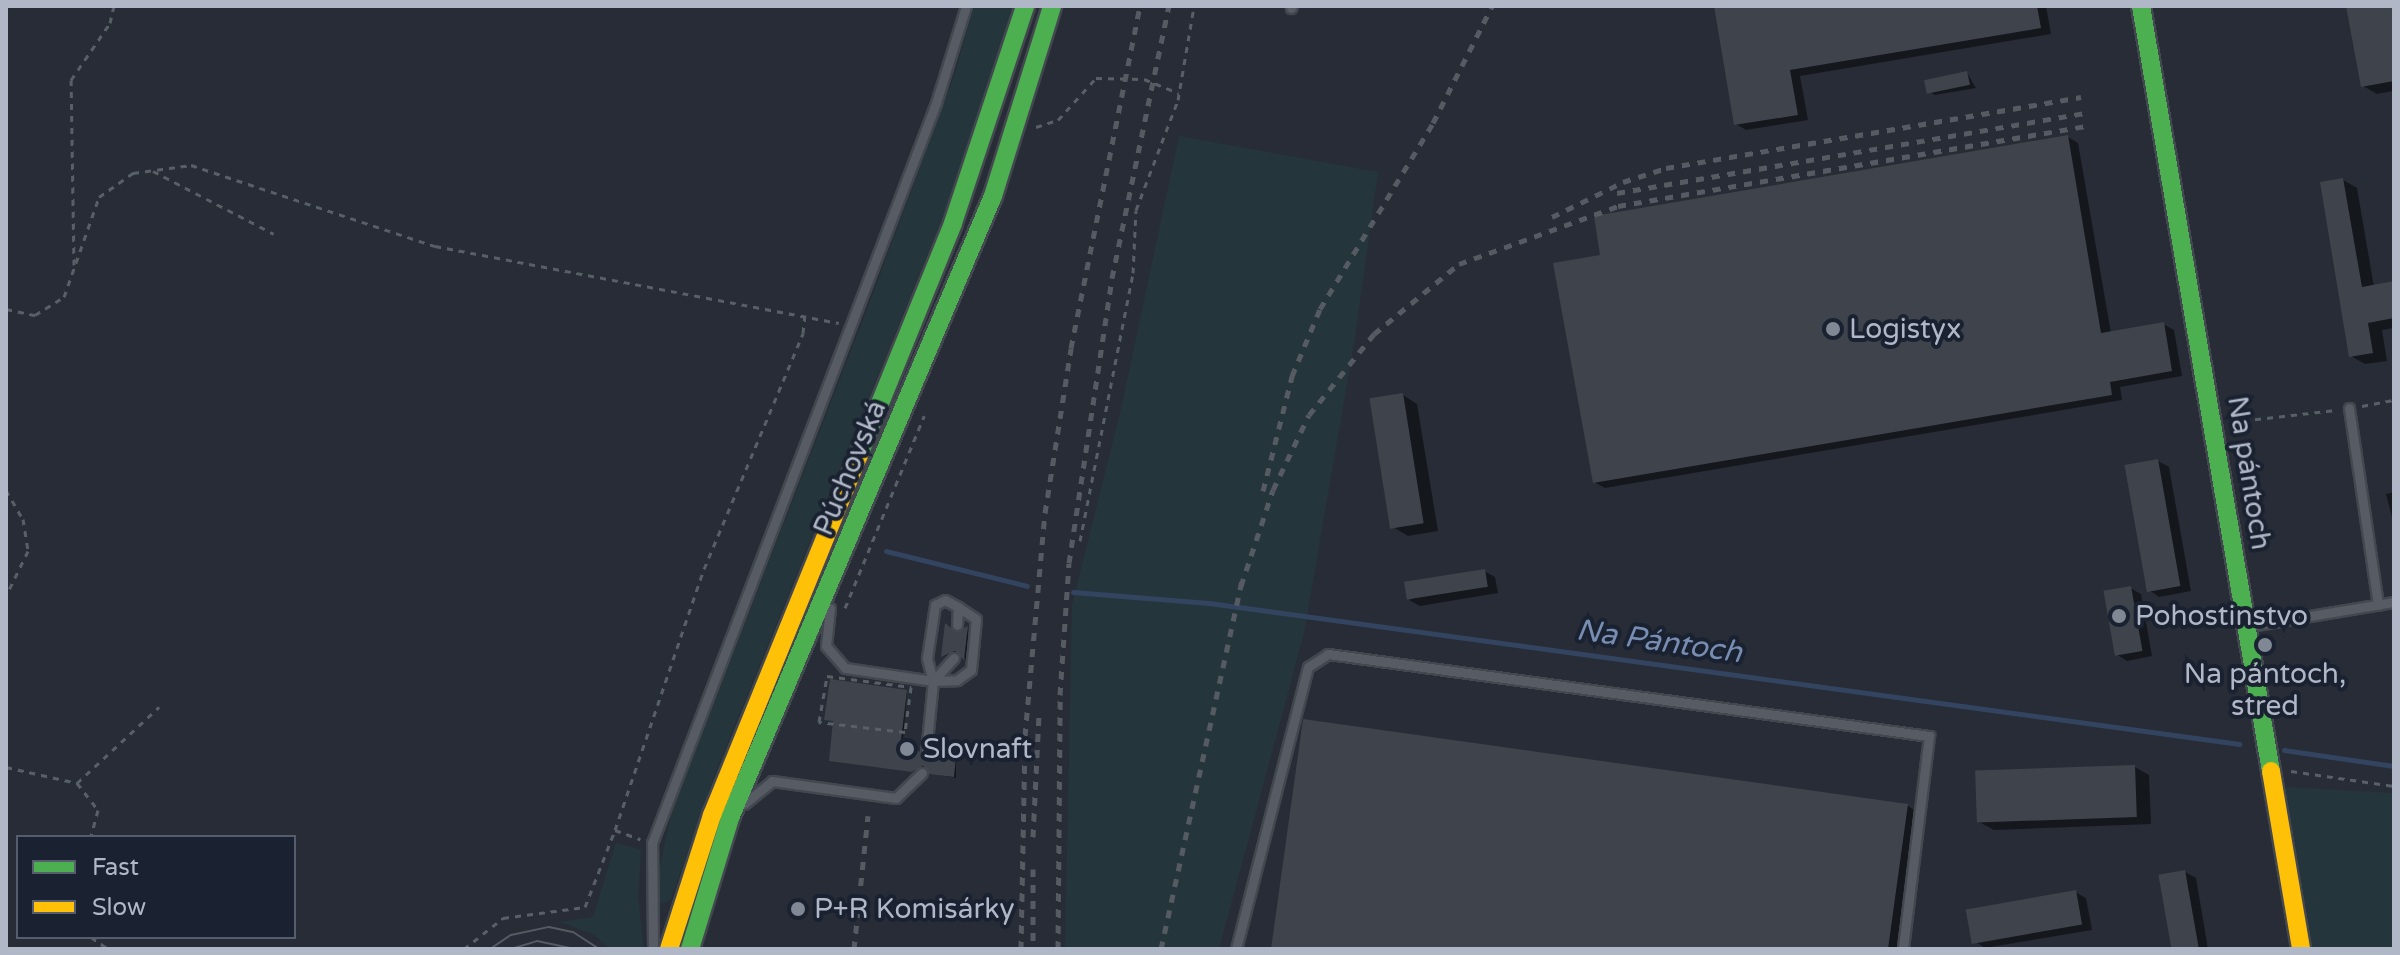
<!DOCTYPE html>
<meta charset="utf-8">
<style>
body{margin:0}
#map{position:relative;width:2400px;height:955px;overflow:hidden;background:#272c36;font-family:"Varela Round",sans-serif}
div>[style]{position:absolute}
[style*='--x']{left:calc(var(--x)*1px);top:calc(var(--y)*1px);width:calc(var(--w)*1px);rotate:calc(var(--a)*1deg)}
.green>*{inset:0;background:#24363c}
.shadow>*{inset:0;background:#0007}
.stream>*{height:5px;margin:-2.5px;padding:0 2.5px;transform-origin:2.5px;border-radius:2.5px;background:#334460}
.building>*{inset:0;background:#3f434c;transform-origin:0 0}
.path>*{height:3px;margin-top:-1.5px;transform-origin:0;background:repeating-linear-gradient(90deg,#595f66 0 6px,transparent 0 12px)}
.roads{filter:drop-shadow(2px 0 #43474f) drop-shadow(-2px 0 #43474f) drop-shadow(0 2px #43474f) drop-shadow(0 -2px #43474f)}
.lane>*{height:9px;margin:-4.5px;padding:0 4.5px;transform-origin:4.5px;border-radius:4.5px;background:#575b64}
.fast>*{height:18px;margin:-9px;padding:0 9px;transform-origin:9px;border-radius:9px;background:#4caf50}
.slow>*{height:18px;margin:-9px;padding:0 9px;transform-origin:9px;border-radius:9px;background:#ffc107}
.tram>*{height:2px;margin:-1px;padding:0 1px;transform-origin:1px;border-radius:1px;background:#565a62}
.rail>*{height:5px;margin-top:-2.5px;transform-origin:0;background:repeating-linear-gradient(90deg,#565a62 0 8px,transparent 0 16px)}
.dots>*{width:22px;height:22px;translate:-50% -50%;box-sizing:border-box;border:4px solid #1a2231;border-radius:50%}
span{translate:-50% -50%;white-space:nowrap;text-align:center;line-height:1.15;-webkit-text-stroke:8px #1a2231;paint-order:stroke}
.poi-label{font-size:28px;color:#b0b8c8}
.left{translate:0 -50%;text-align:left}
.street-label{font-size:28px;color:#b0b8c8}
.water-label{font-size:30px;color:#778db1;font-style:italic}
.frame{position:absolute;inset:0;border:8px solid #b0b8c8;pointer-events:none}
.legend{position:absolute;left:16px;top:835px;width:280px;height:104px;box-sizing:border-box;background:#1a2231;border:2px solid #565e6d;margin:0;padding:10px 14px;list-style:none;font-size:24px;color:#b0b8c8}
.legend li{display:flex;align-items:center;gap:16px;height:40px}
.legend b{width:40px;border:2px solid #565e6d}
</style>
<div id="map">
<div class="green">
<div style="clip-path:polygon(974px 6px,1013px 6px,964px 165px,714px 776px,671px 899px,661px 904px,655px 890px,671px 814px,874px 291px,955px 73px)"></div>
<div style="clip-path:polygon(1179px 136px,1378px 172px,1355px 337px,1304px 633px,1219px 949px,1065px 949px,1072px 605px,1121px 409px)"></div>
<div style="clip-path:polygon(2285px 787px,2394px 793px,2394px 949px,2313px 949px)"></div>
<div style="clip-path:polygon(616px 843px,641px 850px,638px 897px,644px 949px,610px 949px,593px 934px,560px 922px,593px 917px)"></div>
</div>
<div class="shadow">
<div style="clip-path:polygon(1716px 6px,2046px 6px,2051px 34px,1800px 76px,1808px 120px,1746px 130px,1736px 124px)"></div>
<div style="clip-path:polygon(2348px 6px,2394px 6px,2394px 91px,2377px 94px,2363px 86px)"></div>
<div style="clip-path:polygon(1967px 73px,1976px 88px,1935px 95px,1928px 91px)"></div>
<div style="clip-path:polygon(2068px 137px,2078px 143px,2111px 333px,2163px 324px,2174px 330px,2182px 376px,2120px 387px,2122px 400px,1605px 488px,1594px 482px,1602px 257px)"></div>
<div style="clip-path:polygon(2343px 180px,2357px 188px,2374px 287px,2394px 284px,2394px 328px,2382px 330px,2387px 361px,2365px 364px,2351px 356px)"></div>
<div style="clip-path:polygon(1403px 395px,1417px 404px,1438px 531px,1408px 536px,1393px 527px)"></div>
<div style="clip-path:polygon(2158px 461px,2169px 467px,2191px 591px,2159px 597px,2149px 590px)"></div>
<div style="clip-path:polygon(2394px 492px,2394px 525px,2386px 494px)"></div>
<div style="clip-path:polygon(1484px 571px,1495px 577px,1498px 593px,1420px 606px,1409px 600px)"></div>
<div style="clip-path:polygon(2130px 588px,2141px 594px,2152px 656px,2127px 661px,2116px 654px)"></div>
<div style="clip-path:polygon(947px 627px,956px 634px,970px 630px,966px 659px,958px 651px,944px 656px)"></div>
<div style="clip-path:polygon(907px 692px,902px 751px,926px 761px,956px 758px,956px 778px,934px 774px,926px 766px,916px 772px,833px 761px)"></div>
<div style="clip-path:polygon(1305px 722px,1908px 806px,1922px 815px,1903px 949px,1273px 949px)"></div>
<div style="clip-path:polygon(2135px 767px,2149px 775px,2151px 824px,1994px 830px,1979px 822px)"></div>
<div style="clip-path:polygon(2185px 872px,2196px 878px,2208px 949px,2174px 949px,2160px 876px)"></div>
<div style="clip-path:polygon(2075px 892px,2086px 898px,2092px 930px,1985px 948px,1974px 941px)"></div>
</div>
<div class="stream">
<div style="--x:886;--y:551;--w:145;--a:13.9"></div>
<div style="--x:1073;--y:592;--w:136;--a:4.6"></div>
<div style="--x:1209;--y:603;--w:1040;--a:7.79"></div>
<div style="--x:2284;--y:750;--w:111;--a:8.3"></div>
</div>
<div class="building">
<div style="clip-path:polygon(1714px 6px,2037px 6px,2041px 28px,1790px 70px,1798px 115px,1734px 125px)"></div>
<div style="clip-path:polygon(2346px 6px,2394px 6px,2394px 81px,2361px 87px)"></div>
<div style="left:1967px;top:71px;width:14px;height:44px;rotate:78deg"></div>
<div style="clip-path:polygon(2068px 135px,2101px 333px,2164px 322px,2172px 371px,2110px 382px,2112px 395px,1593px 483px,1553px 263px,1600px 255px,1594px 216px)"></div>
<div style="clip-path:polygon(2343px 178px,2362px 287px,2394px 281px,2394px 318px,2368px 323px,2373px 353px,2349px 357px,2320px 182px)"></div>
<div style="left:1403px;top:393px;width:132px;height:34px;rotate:81deg"></div>
<div style="left:2158px;top:459px;width:129px;height:34px;rotate:80deg"></div>
<div style="left:1485px;top:569px;width:18px;height:82px;rotate:81deg"></div>
<div style="left:2131px;top:586px;width:66px;height:28px;rotate:80deg"></div>
<div style="clip-path:polygon(945px 623px,956px 632px,968px 626px,964px 660px,955px 651px,941px 657px)"></div>
<div style="clip-path:polygon(830px 679px,907px 690px,900px 749px,919px 751px,924px 759px,933px 753px,956px 756px,954px 777px,929px 774px,923px 766px,912px 772px,829px 761px,833px 721px,824px 720px)"></div>
<div style="clip-path:polygon(1303px 719px,1908px 804px,1888px 949px,1271px 949px)"></div>
<div style="left:2135px;top:765px;width:52px;height:160px;rotate:88deg"></div>
<div style="left:2185px;top:870px;width:78px;height:27px;rotate:80deg"></div>
<div style="left:2076px;top:890px;width:35px;height:112px;rotate:80deg"></div>
</div>
<div class="path">
<div style="--x:1036;--y:127;--w:23;--a:-18"></div>
<div style="--x:1058;--y:120;--w:57;--a:-47.9"></div>
<div style="--x:1096;--y:78;--w:48;--a:1.2"></div>
<div style="--x:1144;--y:79;--w:37;--a:22"></div>
<div style="--x:153;--y:171;--w:136;--a:27.5"></div>
<div style="--x:74;--y:265;--w:185;--a:-90.9"></div>
<div style="--x:71;--y:80;--w:69;--a:-55.6"></div>
<div style="--x:110;--y:23;--w:17;--a:-77"></div>
<div style="--x:6;--y:309;--w:30;--a:12"></div>
<div style="--x:35;--y:315;--w:34;--a:-32"></div>
<div style="--x:64;--y:297;--w:106;--a:-70.7"></div>
<div style="--x:99;--y:197;--w:42;--a:-35.2"></div>
<div style="--x:133;--y:173;--w:59;--a:-7.9"></div>
<div style="--x:191;--y:165;--w:257;--a:18.4"></div>
<div style="--x:435;--y:246;--w:411;--a:10.8"></div>
<div style="--x:2362;--y:406;--w:33;--a:-11"></div>
<div style="--x:2231;--y:422;--w:105;--a:-6.6"></div>
<div style="--x:6;--y:490;--w:34;--a:60"></div>
<div style="--x:23;--y:519;--w:32;--a:81"></div>
<div style="--x:28;--y:551;--w:50;--a:116.1"></div>
<div style="--x:1080;--y:541;--w:273;--a:-78.8"></div>
<div style="--x:1133;--y:273;--w:63;--a:-87.3"></div>
<div style="--x:1136;--y:210;--w:118;--a:-69.1"></div>
<div style="--x:1178;--y:100;--w:95;--a:-80.3"></div>
<div style="--x:845;--y:608;--w:208;--a:-67.6"></div>
<div style="--x:827;--y:676;--w:85;--a:7.5"></div>
<div style="--x:911;--y:687;--w:45;--a:97.6"></div>
<div style="--x:905;--y:732;--w:87;--a:-173.4"></div>
<div style="--x:819;--y:722;--w:47;--a:-80.1"></div>
<div style="--x:6;--y:767;--w:73;--a:12.7"></div>
<div style="--x:77;--y:783;--w:112;--a:-42.8"></div>
<div style="--x:2291;--y:771;--w:104;--a:8.3"></div>
<div style="--x:77;--y:783;--w:34;--a:52"></div>
<div style="--x:98;--y:810;--w:28;--a:105"></div>
<div style="--x:615;--y:830;--w:276;--a:-71.2"></div>
<div style="--x:704;--y:569;--w:256;--a:-67.2"></div>
<div style="--x:803;--y:333;--w:18;--a:-84"></div>
<div style="--x:91;--y:937;--w:21;--a:35"></div>
<div style="--x:464;--y:949;--w:50;--a:-38.5"></div>
<div style="--x:503;--y:918;--w:83;--a:-7.6"></div>
<div style="--x:585;--y:907;--w:83;--a:-68.7"></div>
<div style="--x:615;--y:830;--w:27;--a:20"></div>
</div>
<div class="roads">
<div class="lane">
<div style="--x:1291;--y:8;--w:2;--a:-63"></div>
<div style="--x:2349;--y:408;--w:199;--a:81.6"></div>
<div style="--x:830;--y:608;--w:38;--a:96"></div>
<div style="--x:826;--y:646;--w:29;--a:49"></div>
<div style="--x:845;--y:668;--w:89;--a:8.4"></div>
<div style="--x:933;--y:681;--w:71;--a:95.6"></div>
<div style="--x:2250;--y:626;--w:146;--a:-9.5"></div>
<div style="--x:933;--y:681;--w:24;--a:-105"></div>
<div style="--x:927;--y:658;--w:54;--a:-81.4"></div>
<div style="--x:935;--y:605;--w:11;--a:-27"></div>
<div style="--x:945;--y:600;--w:15;--a:28"></div>
<div style="--x:958;--y:607;--w:18;--a:93"></div>
<div style="--x:933;--y:681;--w:24;--a:-2"></div>
<div style="--x:957;--y:680;--w:17;--a:-36"></div>
<div style="--x:971;--y:670;--w:51;--a:-84.4"></div>
<div style="--x:976;--y:619;--w:22;--a:-146"></div>
<div style="--x:933;--y:681;--w:31;--a:-48"></div>
<div style="--x:744;--y:804;--w:36;--a:-39"></div>
<div style="--x:772;--y:781;--w:125;--a:7.8"></div>
<div style="--x:896;--y:798;--w:36;--a:-44"></div>
<div style="--x:653;--y:949;--w:106;--a:-90.5"></div>
<div style="--x:652;--y:843;--w:793;--a:-69"></div>
<div style="--x:936;--y:103;--w:102;--a:-72.8"></div>
<div style="--x:1236;--y:949;--w:291;--a:-75.7"></div>
<div style="--x:1308;--y:667;--w:24;--a:-33"></div>
<div style="--x:1328;--y:654;--w:607;--a:7.77"></div>
<div style="--x:1929;--y:736;--w:215;--a:97"></div>
</div>
<div class="fast">
<div style="--x:2141;--y:6;--w:776;--a:80.36"></div>
<div style="--x:859;--y:455;--w:250;--a:-67.9"></div>
<div style="--x:953;--y:223;--w:229;--a:-71.6"></div>
<div style="--x:690;--y:949;--w:137;--a:-73"></div>
<div style="--x:730;--y:818;--w:675;--a:-67.08"></div>
<div style="--x:993;--y:196;--w:199;--a:-72.7"></div>
</div>
<div class="slow">
<div style="--x:2271;--y:771;--w:181;--a:80.4"></div>
<div style="--x:669;--y:949;--w:141;--a:-72.2"></div>
<div style="--x:712;--y:815;--w:389;--a:-67.8"></div>
</div>
</div>
<div class="tram">
<div style="--x:490;--y:949;--w:25;--a:-34"></div>
<div style="--x:511;--y:935;--w:39;--a:-12"></div>
<div style="--x:549;--y:927;--w:25;--a:12"></div>
<div style="--x:573;--y:932;--w:31;--a:33"></div>
<div style="--x:511;--y:949;--w:27;--a:-17"></div>
<div style="--x:537;--y:941;--w:40;--a:12"></div>
</div>
<div class="rail">
<div style="--x:1617;--y:193;--w:474;--a:-9.7"></div>
<div style="--x:1552;--y:217;--w:79;--a:-26.2"></div>
<div style="--x:1623;--y:182;--w:45;--a:-18"></div>
<div style="--x:1666;--y:168;--w:421;--a:-9.7"></div>
<div style="--x:1263;--y:491;--w:119;--a:-75.8"></div>
<div style="--x:1292;--y:376;--w:73;--a:-67.3"></div>
<div style="--x:1320;--y:309;--w:218;--a:-58.7"></div>
<div style="--x:1433;--y:123;--w:131;--a:-63.2"></div>
<div style="--x:1241;--y:586;--w:101;--a:-71.6"></div>
<div style="--x:1273;--y:490;--w:83;--a:-64.4"></div>
<div style="--x:1309;--y:415;--w:104;--a:-51.3"></div>
<div style="--x:1374;--y:334;--w:110;--a:-39.5"></div>
<div style="--x:1459;--y:264;--w:169;--a:-20"></div>
<div style="--x:1618;--y:206;--w:477;--a:-9.7"></div>
<div style="--x:1033;--y:837;--w:124;--a:-87.2"></div>
<div style="--x:1033;--y:869;--w:80;--a:90"></div>
<div style="--x:854;--y:949;--w:134;--a:-84"></div>
<div style="--x:1021;--y:949;--w:213;--a:-88.9"></div>
<div style="--x:1025;--y:736;--w:224;--a:-84.9"></div>
<div style="--x:1045;--y:513;--w:167;--a:-81"></div>
<div style="--x:1071;--y:348;--w:349;--a:-78.6"></div>
<div style="--x:1058;--y:949;--w:254;--a:-89.5"></div>
<div style="--x:1060;--y:695;--w:132;--a:-86.1"></div>
<div style="--x:1069;--y:563;--w:288;--a:-81.4"></div>
<div style="--x:1112;--y:278;--w:278;--a:-78.2"></div>
<div style="--x:1161;--y:949;--w:381;--a:-77.6"></div>
</div>
<div class="dots">
<div style="left:1833px;top:329px;background:#808795"></div>
<div style="left:2119px;top:616px;background:#808795"></div>
<div style="left:2265px;top:645px;background:#808795"></div>
<div style="left:907px;top:749px;background:#808795"></div>
<div style="left:798px;top:909px;background:#808795"></div>
</div>
<div class="poi-label">
<span class="left" style="left:1849px;top:329px">Logistyx</span>
<span class="left" style="left:2135px;top:616px">Pohostinstvo</span>
<span style="left:2265px;top:690px">Na pántoch,<br>stred</span>
<span class="left" style="left:923px;top:749px">Slovnaft</span>
<span class="left" style="left:814px;top:909px">P+R Komisárky</span>
</div>
<div class="street-label">
<span style="left:850px;top:468px;rotate:-67deg">Púchovská</span>
<span style="left:2249px;top:473px;rotate:81deg">Na pántoch</span>
</div>
<div class="water-label">
<span style="left:1659px;top:642px;rotate:8deg">Na Pántoch</span>
</div>
<div class="frame"></div>
<ul class="legend">
<li><b style="height:10px;background:#4caf50"></b>Fast</li>
<li><b style="height:10px;background:#ffc107"></b>Slow</li>
</ul>
</div>
